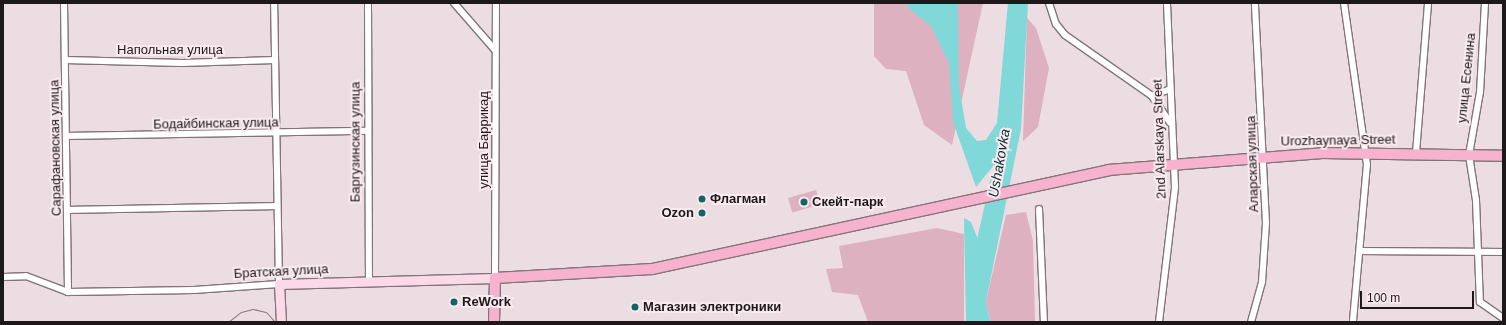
<!DOCTYPE html>
<meta charset="utf-8">
<style>
body{margin:0}
#map{position:relative;width:1506px;height:325px;overflow:hidden;background:#ebdde2;font-family:Helvetica,sans-serif}
div>[style]{position:absolute}
[style*='--x']{left:calc(var(--x)*1px);top:calc(var(--y)*1px);width:calc(var(--w)*1px);rotate:calc(var(--a)*1deg)}
.green>*{inset:0;background:#ddb1c0;transform-origin:0 0}
.water>*{inset:0;background:#80d8d8}
.river>*{height:14px;margin:-7px;padding:0 7px;transform-origin:7px;border-radius:7px;background:#80d8d8}
.roads{filter:drop-shadow(1px 0 #827579) drop-shadow(-1px 0 #827579) drop-shadow(0 1px #827579) drop-shadow(0 -1px #827579)}
.street>*{height:6px;margin:-3px;padding:0 3px;transform-origin:3px;border-radius:3px;background:#fff}
.secondary>*{height:9px;margin:-4.5px;padding:0 4.5px;transform-origin:4.5px;border-radius:4.5px;background:#fbd9e6}
.primary>*{height:10px;margin:-5px;padding:0 5px;transform-origin:5px;border-radius:5px;background:#f7b3cd}
.tram>*{height:1px;margin:-0.5px;padding:0 0.5px;transform-origin:0.5px;border-radius:0.5px;background:#857c7f}
.dots>*{width:11px;height:11px;translate:-50% -50%;box-sizing:border-box;border:2px solid #f9eaef;border-radius:50%}
span{translate:-50% -50%;white-space:nowrap;text-align:center;line-height:1.15;-webkit-text-stroke:4px #f9eaef;paint-order:stroke}
.street-label{font-size:13px;color:#1d181a}
.poi-label{font-size:13px;color:#1d181a;font-weight:700}
.left{translate:0 -50%;text-align:left}
.right{translate:-100% -50%;text-align:right}
.water-label{font-size:14px;color:#023030;font-style:italic}
.frame{position:absolute;inset:0;border:4px solid #1d181a;pointer-events:none}
.scale{position:absolute;left:1360px;top:291px;width:114px;height:18px;box-sizing:border-box;border:2px solid #1d181a;border-top:0;padding-left:5px;font-size:12px;line-height:14px;white-space:nowrap;color:#1d181a;-webkit-text-stroke:3px #f9eaef;paint-order:stroke}
</style>
<div id="map">
<div class="green">
<div style="clip-path:polygon(874px 3px,983px 3px,952px 145px,924px 125px,906px 71px,886px 69px,874px 56px)"></div>
<div style="clip-path:polygon(1027px 18px,1036px 28px,1049px 68px,1038px 127px,1023px 141px)"></div>
<div style="left:816px;top:190px;width:15px;height:29px;rotate:74deg"></div>
<div style="clip-path:polygon(1026px 212px,1033px 241px,1035px 322px,990px 322px,986px 301px,1006px 215px)"></div>
<div style="clip-path:polygon(937px 228px,964px 234px,964px 322px,868px 322px,858px 295px,832px 292px,826px 269px,843px 268px,839px 246px)"></div>
</div>
<div class="water">
<div style="clip-path:polygon(907px 3px,956px 3px,958px 6px,959px 86px,966px 128px,977px 141px,986px 140px,997px 123px,1008px 3px,1028px 3px,1021px 129px,986px 301px,990px 322px,966px 322px,964px 218px,971px 222px,979px 242px,988px 247px,996px 201px,994px 165px,976px 187px,953px 122px,949px 63px,931px 26px,908px 8px)"></div>
</div>
<div class="river">
<div style="--x:979;--y:263;--w:83;--a:-77.5"></div>
</div>
<div class="roads">
<div class="street">
<div style="--x:64;--y:3;--w:289;--a:89.2"></div>
<div style="--x:368;--y:3;--w:279;--a:89.8"></div>
<div style="--x:454;--y:3;--w:62;--a:48.9"></div>
<div style="--x:1049;--y:3;--w:22;--a:72"></div>
<div style="--x:1056;--y:24;--w:14;--a:51"></div>
<div style="--x:1065;--y:35;--w:106;--a:35"></div>
<div style="--x:1152;--y:96;--w:32;--a:56"></div>
<div style="--x:1344;--y:3;--w:163;--a:81.9"></div>
<div style="--x:1367;--y:164;--w:159;--a:95.1"></div>
<div style="--x:1485;--y:3;--w:89;--a:93.2"></div>
<div style="--x:1480;--y:92;--w:64;--a:99.9"></div>
<div style="--x:1469;--y:155;--w:46;--a:81.2"></div>
<div style="--x:1476;--y:200;--w:102;--a:87.8"></div>
<div style="--x:1480;--y:302;--w:28;--a:35"></div>
<div style="--x:65;--y:60;--w:117;--a:1.5"></div>
<div style="--x:182;--y:63;--w:93;--a:-1.8"></div>
<div style="--x:1152;--y:96;--w:19;--a:-21"></div>
<div style="--x:67;--y:136;--w:299;--a:-1"></div>
<div style="--x:1416;--y:153;--w:150;--a:-85.4"></div>
<div style="--x:1039;--y:209;--w:113;--a:87.5"></div>
<div style="--x:68;--y:210;--w:208;--a:-1.1"></div>
<div style="--x:1360;--y:251;--w:143;--a:0.4"></div>
<div style="--x:3;--y:277;--w:23;--a:-2"></div>
<div style="--x:26;--y:276;--w:45;--a:20.9"></div>
<div style="--x:68;--y:292;--w:126;--a:-0.9"></div>
<div style="--x:194;--y:290;--w:85;--a:-4"></div>
<div style="--x:279;--y:284;--w:281;--a:-91"></div>
<div style="--x:495;--y:278;--w:275;--a:-89.8"></div>
<div style="--x:1159;--y:322;--w:136;--a:-83.2"></div>
<div style="--x:1175;--y:187;--w:184;--a:-92.5"></div>
<div style="--x:1251;--y:322;--w:41;--a:-74.6"></div>
<div style="--x:1262;--y:282;--w:59;--a:-86.1"></div>
<div style="--x:1266;--y:223;--w:220;--a:-92.9"></div>
</div>
<div class="secondary">
<div style="--x:281;--y:322;--w:38;--a:-93"></div>
<div style="--x:279;--y:284;--w:216;--a:-1.6"></div>
</div>
<div class="primary">
<div style="--x:494;--y:322;--w:44;--a:-88.7"></div>
<div style="--x:495;--y:278;--w:157;--a:-3.3"></div>
<div style="--x:652;--y:269;--w:467;--a:-12.2"></div>
<div style="--x:1108;--y:170;--w:215;--a:-4.5"></div>
<div style="--x:1322;--y:153;--w:181;--a:0.9"></div>
</div>
</div>
<div class="tram">
<div style="--x:228;--y:322;--w:16;--a:-38"></div>
<div style="--x:241;--y:312;--w:12;--a:-14"></div>
<div style="--x:253;--y:309;--w:13;--a:13"></div>
<div style="--x:266;--y:312;--w:13;--a:48"></div>
</div>
<div class="dots">
<div style="left:702px;top:199px;background:#146464"></div>
<div style="left:804px;top:202px;background:#146464"></div>
<div style="left:702px;top:213px;background:#146464"></div>
<div style="left:454px;top:302px;background:#146464"></div>
<div style="left:635px;top:307px;background:#146464"></div>
</div>
<div class="street-label">
<span style="left:170px;top:50px">Напольная улица</span>
<span style="left:1467px;top:78px;rotate:-84deg">улица Есенина</span>
<span style="left:216px;top:124px;rotate:-1deg">Бодайбинская улица</span>
<span style="left:1160px;top:139px;rotate:-92deg">2nd Alarskaya Street</span>
<span style="left:484px;top:140px;rotate:-90deg">улица Баррикад</span>
<span style="left:1338px;top:141px;rotate:-1deg">Urozhaynaya Street</span>
<span style="left:356px;top:142px;rotate:-90deg">Баргузинская улица</span>
<span style="left:56px;top:148px;rotate:-91deg">Сарафановская улица</span>
<span style="left:1253px;top:164px;rotate:-92deg">Аларская улица</span>
<span style="left:281px;top:272px;rotate:-3deg">Братская улица</span>
</div>
<div class="poi-label">
<span class="left" style="left:710px;top:199px">Флагман</span>
<span class="left" style="left:812px;top:202px">Скейт-парк</span>
<span class="right" style="left:694px;top:213px">Ozon</span>
<span class="left" style="left:462px;top:302px">ReWork</span>
<span class="left" style="left:643px;top:307px">Магазин электроники</span>
</div>
<div class="water-label">
<span style="left:999px;top:163px;rotate:-80deg">Ushakovka</span>
</div>
<div class="frame"></div>
<div class="scale">100 m</div>
</div>
